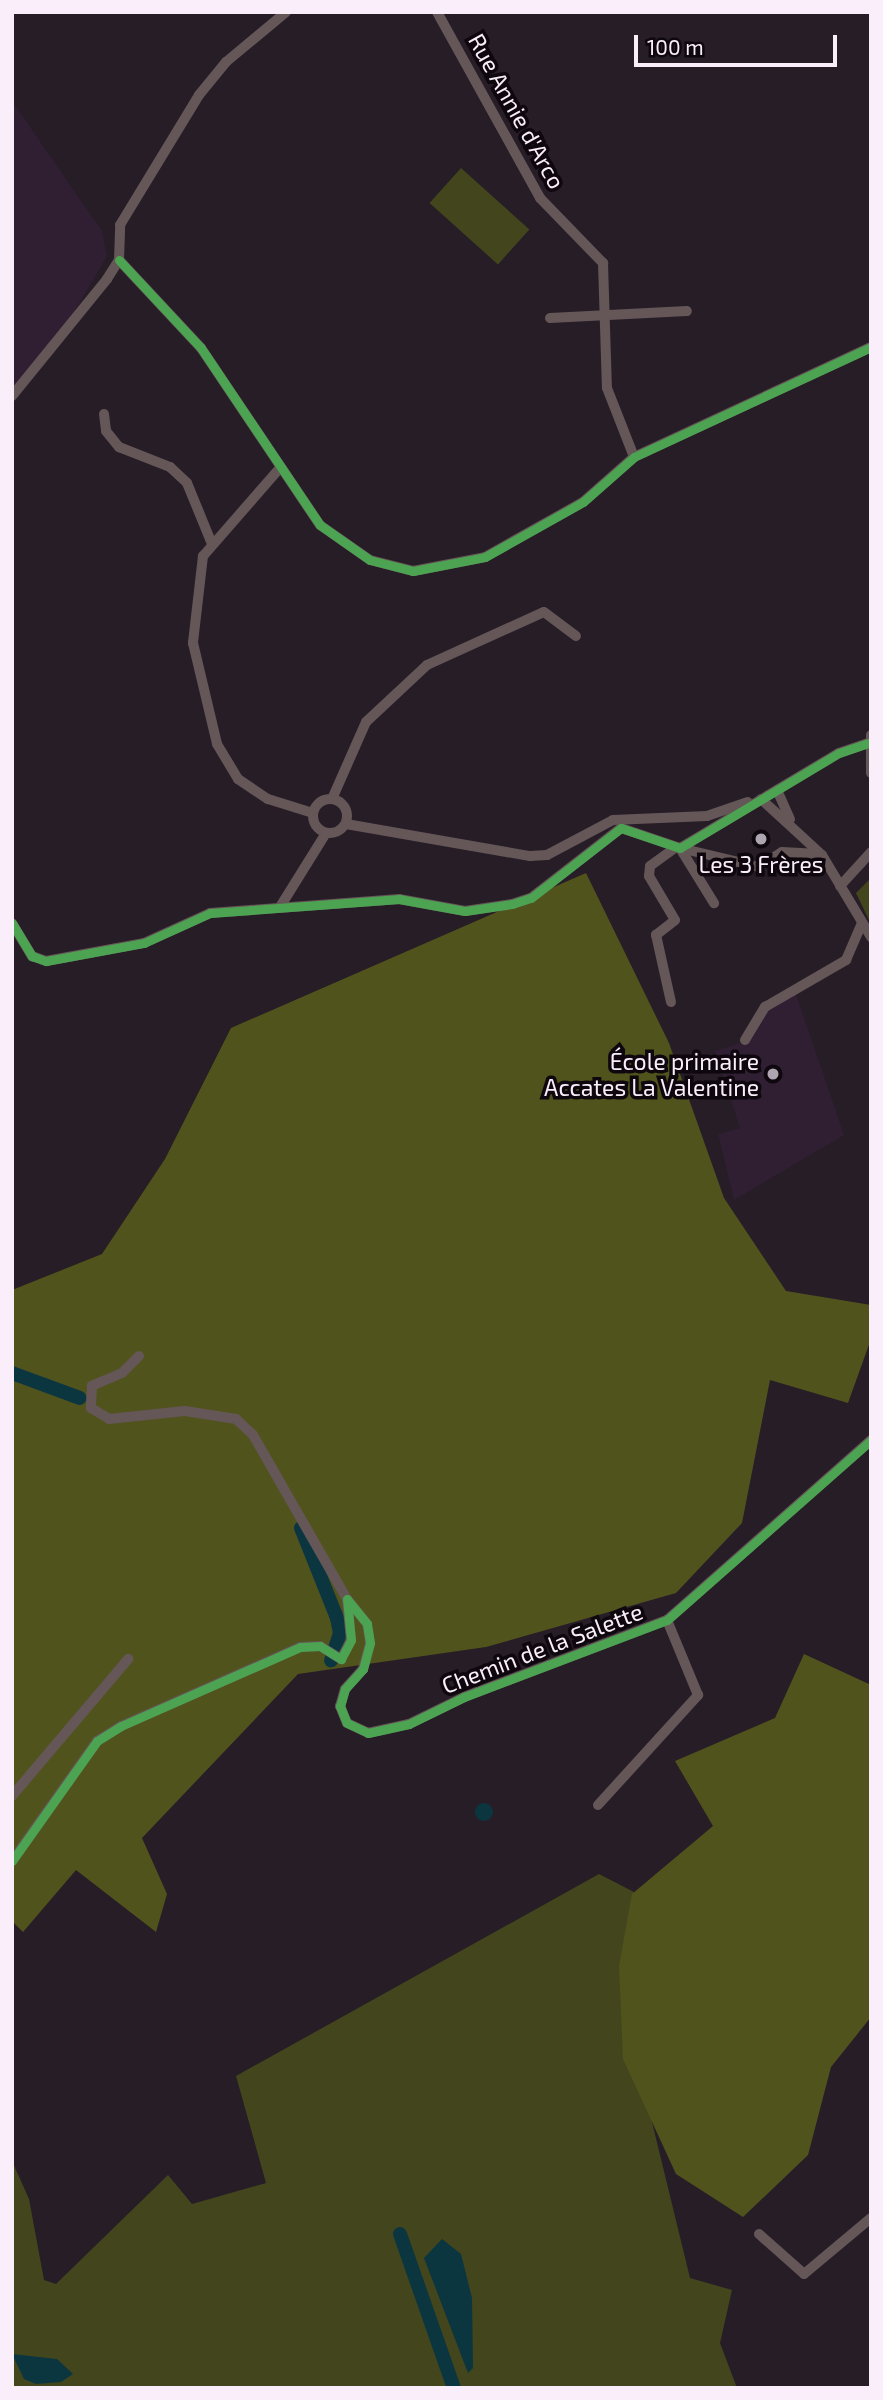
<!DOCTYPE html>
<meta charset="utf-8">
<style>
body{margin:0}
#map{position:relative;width:883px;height:2400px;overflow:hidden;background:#261d27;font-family:"Exo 2",sans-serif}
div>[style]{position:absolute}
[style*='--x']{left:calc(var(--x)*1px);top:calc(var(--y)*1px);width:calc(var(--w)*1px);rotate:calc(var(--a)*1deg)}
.built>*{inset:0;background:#301e33}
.green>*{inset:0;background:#43451d;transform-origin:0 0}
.forest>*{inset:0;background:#51531d}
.water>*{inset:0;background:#0b3640}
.round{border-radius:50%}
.canal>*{height:14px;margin:-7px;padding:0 7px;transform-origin:7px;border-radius:7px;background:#0b3640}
.minor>*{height:10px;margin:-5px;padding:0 5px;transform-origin:5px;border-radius:5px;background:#655657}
.minor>.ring{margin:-5px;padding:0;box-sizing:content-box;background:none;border:10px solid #655657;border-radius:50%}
.cycleway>*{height:9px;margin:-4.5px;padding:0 4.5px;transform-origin:4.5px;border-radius:4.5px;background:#4ca352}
.dots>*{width:19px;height:19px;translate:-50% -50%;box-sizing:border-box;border:4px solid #0e070e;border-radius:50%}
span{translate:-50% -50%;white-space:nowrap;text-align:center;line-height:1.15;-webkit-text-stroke:7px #0e070e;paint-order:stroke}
.street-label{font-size:23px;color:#f9eefa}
.poi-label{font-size:23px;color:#f9eefa}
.right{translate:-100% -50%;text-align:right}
.frame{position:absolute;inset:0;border:14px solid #f9eefa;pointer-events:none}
.scale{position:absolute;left:634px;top:35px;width:203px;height:32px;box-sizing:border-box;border:4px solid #f9eefa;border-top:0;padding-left:9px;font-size:21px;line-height:24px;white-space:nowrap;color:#f9eefa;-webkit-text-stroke:5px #0e070e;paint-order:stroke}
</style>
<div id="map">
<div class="built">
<div style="clip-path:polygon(12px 101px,102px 231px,107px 256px,70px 319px,12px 389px)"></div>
<div style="clip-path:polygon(796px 994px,844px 1135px,734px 1200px,718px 1134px,740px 1128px,715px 1051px,752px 1039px,766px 1009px)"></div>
</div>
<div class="green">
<div style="left:461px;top:168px;width:92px;height:47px;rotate:42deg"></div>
<div style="clip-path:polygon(871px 878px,871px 920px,869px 920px,856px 893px)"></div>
<div style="clip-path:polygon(599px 1874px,634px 1892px,652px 2122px,690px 2278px,732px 2290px,720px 2343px,737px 2388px,12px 2388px,12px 2161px,29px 2199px,44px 2280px,56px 2284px,168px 2175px,192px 2204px,266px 2183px,236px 2076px)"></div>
</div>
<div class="forest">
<div style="clip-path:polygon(586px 873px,669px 1043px,724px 1198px,786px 1291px,871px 1305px,871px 1339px,848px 1403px,770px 1380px,742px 1523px,676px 1593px,486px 1647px,298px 1674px,142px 1838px,167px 1894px,156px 1932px,76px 1870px,23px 1932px,12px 1921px,12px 1290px,102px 1254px,165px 1159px,231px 1028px)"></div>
<div style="clip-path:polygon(804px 1654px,871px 1685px,871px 2017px,831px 2067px,808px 2155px,743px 2217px,676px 2174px,623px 2059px,619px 1966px,632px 1894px,713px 1826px,675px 1761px,775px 1718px)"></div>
</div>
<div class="water">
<div class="round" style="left:475px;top:1803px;width:18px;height:18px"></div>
<div style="clip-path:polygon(442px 2239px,461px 2254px,472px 2298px,473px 2368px,468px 2373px,424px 2258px)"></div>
<div style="clip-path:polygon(12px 2354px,57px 2359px,73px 2374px,61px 2382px,36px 2384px,24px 2379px)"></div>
</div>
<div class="canal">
<div style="--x:12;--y:1373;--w:72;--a:20.2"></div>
<div style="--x:301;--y:1528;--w:97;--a:68.2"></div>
<div style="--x:337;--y:1618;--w:15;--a:79"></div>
<div style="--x:340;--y:1633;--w:29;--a:108"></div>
<div style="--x:400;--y:2234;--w:163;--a:70.7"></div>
</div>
<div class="minor">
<div style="--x:437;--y:12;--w:213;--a:61"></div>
<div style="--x:540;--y:198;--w:91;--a:45.9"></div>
<div style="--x:603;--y:263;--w:125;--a:88.2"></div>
<div style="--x:607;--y:388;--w:74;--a:68.6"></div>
<div style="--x:119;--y:260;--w:120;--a:47"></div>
<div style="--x:201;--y:348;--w:213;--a:56.1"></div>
<div style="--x:320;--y:525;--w:61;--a:35"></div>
<div style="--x:370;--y:560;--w:44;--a:14.3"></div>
<div style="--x:413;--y:571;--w:73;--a:-11"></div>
<div style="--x:485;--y:557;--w:112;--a:-29.3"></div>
<div style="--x:583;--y:502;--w:68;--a:-41.4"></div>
<div style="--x:634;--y:457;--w:261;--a:-24.9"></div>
<div style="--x:550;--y:318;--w:137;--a:-2.9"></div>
<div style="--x:12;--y:396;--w:151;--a:-50.9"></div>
<div style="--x:107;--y:279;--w:22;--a:-58"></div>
<div style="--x:119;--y:260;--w:35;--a:-88"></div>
<div style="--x:120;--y:225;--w:152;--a:-58.7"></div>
<div style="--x:199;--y:95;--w:43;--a:-50.7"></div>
<div style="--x:226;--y:62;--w:78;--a:-39.8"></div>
<div style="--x:104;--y:414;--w:17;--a:83"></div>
<div style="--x:106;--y:431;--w:21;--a:51"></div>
<div style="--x:119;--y:447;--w:55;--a:21.4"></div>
<div style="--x:170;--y:467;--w:23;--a:43"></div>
<div style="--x:187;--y:483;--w:66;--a:67.7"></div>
<div style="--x:279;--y:469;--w:116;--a:131.1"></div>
<div style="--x:203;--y:556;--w:88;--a:96.6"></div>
<div style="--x:193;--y:643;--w:104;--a:76.6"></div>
<div style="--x:217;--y:744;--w:41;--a:59"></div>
<div style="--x:238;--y:779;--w:36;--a:34"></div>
<div style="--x:268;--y:799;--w:47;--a:17.3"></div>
<div style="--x:871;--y:735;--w:38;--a:90"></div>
<div style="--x:777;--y:790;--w:32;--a:66"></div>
<div class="ring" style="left:313px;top:799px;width:24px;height:24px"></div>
<div style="--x:332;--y:799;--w:84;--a:-66.2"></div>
<div style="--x:366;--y:722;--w:83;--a:-43.1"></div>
<div style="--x:427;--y:665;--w:128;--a:-24.4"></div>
<div style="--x:544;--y:612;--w:40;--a:37"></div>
<div style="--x:761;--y:799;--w:83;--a:42.6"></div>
<div style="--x:822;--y:855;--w:96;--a:59.1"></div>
<div style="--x:346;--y:824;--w:187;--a:9.9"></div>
<div style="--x:530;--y:856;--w:17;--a:-3"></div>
<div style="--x:547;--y:855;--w:75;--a:-27.9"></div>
<div style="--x:613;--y:820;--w:94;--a:-2.4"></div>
<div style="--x:707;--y:816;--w:43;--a:-18.9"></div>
<div style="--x:680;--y:848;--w:81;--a:13.5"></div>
<div style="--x:759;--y:867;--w:27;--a:-33"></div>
<div style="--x:782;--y:852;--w:37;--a:3"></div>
<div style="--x:680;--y:848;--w:65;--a:58.3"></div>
<div style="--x:840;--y:886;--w:46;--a:-47.6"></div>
<div style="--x:280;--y:907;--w:87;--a:-58.1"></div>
<div style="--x:12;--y:923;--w:39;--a:59"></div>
<div style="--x:32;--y:956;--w:15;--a:20"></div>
<div style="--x:46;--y:961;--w:100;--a:-10.4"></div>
<div style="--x:144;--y:943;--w:72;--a:-24.4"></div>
<div style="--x:210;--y:913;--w:190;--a:-4.2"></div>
<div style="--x:399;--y:899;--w:67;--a:10.3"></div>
<div style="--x:465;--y:911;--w:48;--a:-8.5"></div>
<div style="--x:512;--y:904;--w:20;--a:-18"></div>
<div style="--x:531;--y:898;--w:114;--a:-37.9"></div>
<div style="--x:621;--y:828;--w:62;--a:18.7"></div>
<div style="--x:680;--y:848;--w:185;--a:-30.9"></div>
<div style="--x:839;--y:753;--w:31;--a:-19"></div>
<div style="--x:671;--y:1002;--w:69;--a:-102.6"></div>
<div style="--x:656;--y:935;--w:24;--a:-38"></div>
<div style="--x:675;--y:920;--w:51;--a:-120.6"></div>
<div style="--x:649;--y:876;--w:10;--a:-84"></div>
<div style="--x:650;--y:866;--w:32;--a:-36"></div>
<div style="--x:745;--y:1040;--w:39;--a:-59"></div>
<div style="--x:765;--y:1007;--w:94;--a:-30.1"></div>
<div style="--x:846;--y:960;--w:40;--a:-66.6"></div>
<div style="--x:139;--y:1356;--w:24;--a:135"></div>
<div style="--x:122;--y:1373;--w:33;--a:157"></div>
<div style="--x:92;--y:1386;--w:22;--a:93"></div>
<div style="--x:91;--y:1408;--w:21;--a:31"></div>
<div style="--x:109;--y:1419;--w:76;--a:-6"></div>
<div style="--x:185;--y:1411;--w:52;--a:8.9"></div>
<div style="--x:236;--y:1419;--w:23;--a:43"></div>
<div style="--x:253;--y:1435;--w:189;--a:60.2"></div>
<div style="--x:12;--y:1796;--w:180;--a:-49.7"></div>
<div style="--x:598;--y:1805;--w:149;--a:-47.7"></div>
<div style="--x:698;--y:1695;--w:81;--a:-112.5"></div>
<div style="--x:12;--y:1861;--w:147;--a:-54.7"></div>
<div style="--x:97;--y:1741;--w:28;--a:-32"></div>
<div style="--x:121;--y:1726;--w:196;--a:-23.8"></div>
<div style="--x:300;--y:1647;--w:20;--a:-3"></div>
<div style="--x:320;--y:1646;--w:25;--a:32"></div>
<div style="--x:341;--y:1659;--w:21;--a:-62"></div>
<div style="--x:351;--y:1640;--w:41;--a:-95.6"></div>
<div style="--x:347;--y:1599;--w:32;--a:51"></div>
<div style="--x:367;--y:1624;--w:19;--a:81"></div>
<div style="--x:370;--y:1643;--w:27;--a:105"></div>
<div style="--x:363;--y:1669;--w:27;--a:132"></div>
<div style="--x:345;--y:1689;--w:18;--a:106"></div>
<div style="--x:340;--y:1706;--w:18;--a:68"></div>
<div style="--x:347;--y:1723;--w:23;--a:25"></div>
<div style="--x:368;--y:1733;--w:42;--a:-12.4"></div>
<div style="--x:409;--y:1724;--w:61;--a:-26.1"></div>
<div style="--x:464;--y:1697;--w:217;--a:-20.8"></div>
<div style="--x:667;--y:1620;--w:272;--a:-41.4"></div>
<div style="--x:759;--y:2234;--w:60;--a:41.6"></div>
<div style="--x:804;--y:2274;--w:87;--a:-39.9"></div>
</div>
<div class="cycleway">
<div style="--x:119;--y:260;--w:120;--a:47"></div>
<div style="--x:201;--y:348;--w:213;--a:56.1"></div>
<div style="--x:320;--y:525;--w:61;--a:35"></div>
<div style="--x:370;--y:560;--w:44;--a:14.3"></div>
<div style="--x:413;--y:571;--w:73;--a:-11"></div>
<div style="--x:485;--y:557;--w:112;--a:-29.3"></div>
<div style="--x:583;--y:502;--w:68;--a:-41.4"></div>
<div style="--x:634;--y:457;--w:261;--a:-24.9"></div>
<div style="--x:12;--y:923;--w:39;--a:59"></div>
<div style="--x:32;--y:956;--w:15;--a:20"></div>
<div style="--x:46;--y:961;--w:100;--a:-10.4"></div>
<div style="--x:144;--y:943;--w:72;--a:-24.4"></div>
<div style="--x:210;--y:913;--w:190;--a:-4.2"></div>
<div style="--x:399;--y:899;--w:67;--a:10.3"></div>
<div style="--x:465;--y:911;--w:48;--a:-8.5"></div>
<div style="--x:512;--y:904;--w:20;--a:-18"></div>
<div style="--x:531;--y:898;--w:114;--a:-37.9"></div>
<div style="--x:621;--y:828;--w:62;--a:18.7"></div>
<div style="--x:680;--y:848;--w:185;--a:-30.9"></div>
<div style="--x:839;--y:753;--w:31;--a:-19"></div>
<div style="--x:12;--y:1861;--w:147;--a:-54.7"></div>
<div style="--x:97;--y:1741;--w:28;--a:-32"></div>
<div style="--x:121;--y:1726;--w:196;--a:-23.8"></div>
<div style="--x:300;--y:1647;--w:20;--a:-3"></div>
<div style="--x:320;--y:1646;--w:25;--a:32"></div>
<div style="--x:341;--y:1659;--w:21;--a:-62"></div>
<div style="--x:351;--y:1640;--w:41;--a:-95.6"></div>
<div style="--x:347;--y:1599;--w:32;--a:51"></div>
<div style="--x:367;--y:1624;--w:19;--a:81"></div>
<div style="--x:370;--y:1643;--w:27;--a:105"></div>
<div style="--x:363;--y:1669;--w:27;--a:132"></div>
<div style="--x:345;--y:1689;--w:18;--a:106"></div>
<div style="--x:340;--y:1706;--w:18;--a:68"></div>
<div style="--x:347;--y:1723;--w:23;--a:25"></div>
<div style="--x:368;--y:1733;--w:42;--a:-12.4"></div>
<div style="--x:409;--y:1724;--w:61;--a:-26.1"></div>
<div style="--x:464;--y:1697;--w:217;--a:-20.8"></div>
<div style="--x:667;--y:1620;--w:272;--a:-41.4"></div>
</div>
<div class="dots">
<div style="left:761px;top:839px;background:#afa5b0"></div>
<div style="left:773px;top:1074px;background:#afa5b0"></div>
</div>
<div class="street-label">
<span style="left:517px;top:111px;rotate:61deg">Rue Annie d'Arco</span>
<span style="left:542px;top:1648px;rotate:-21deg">Chemin de la Salette</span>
</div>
<div class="poi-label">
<span style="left:761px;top:864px">Les 3 Frères</span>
<span class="right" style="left:759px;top:1074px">École primaire<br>Accates La Valentine</span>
</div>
<div class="frame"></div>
<div class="scale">100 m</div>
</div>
